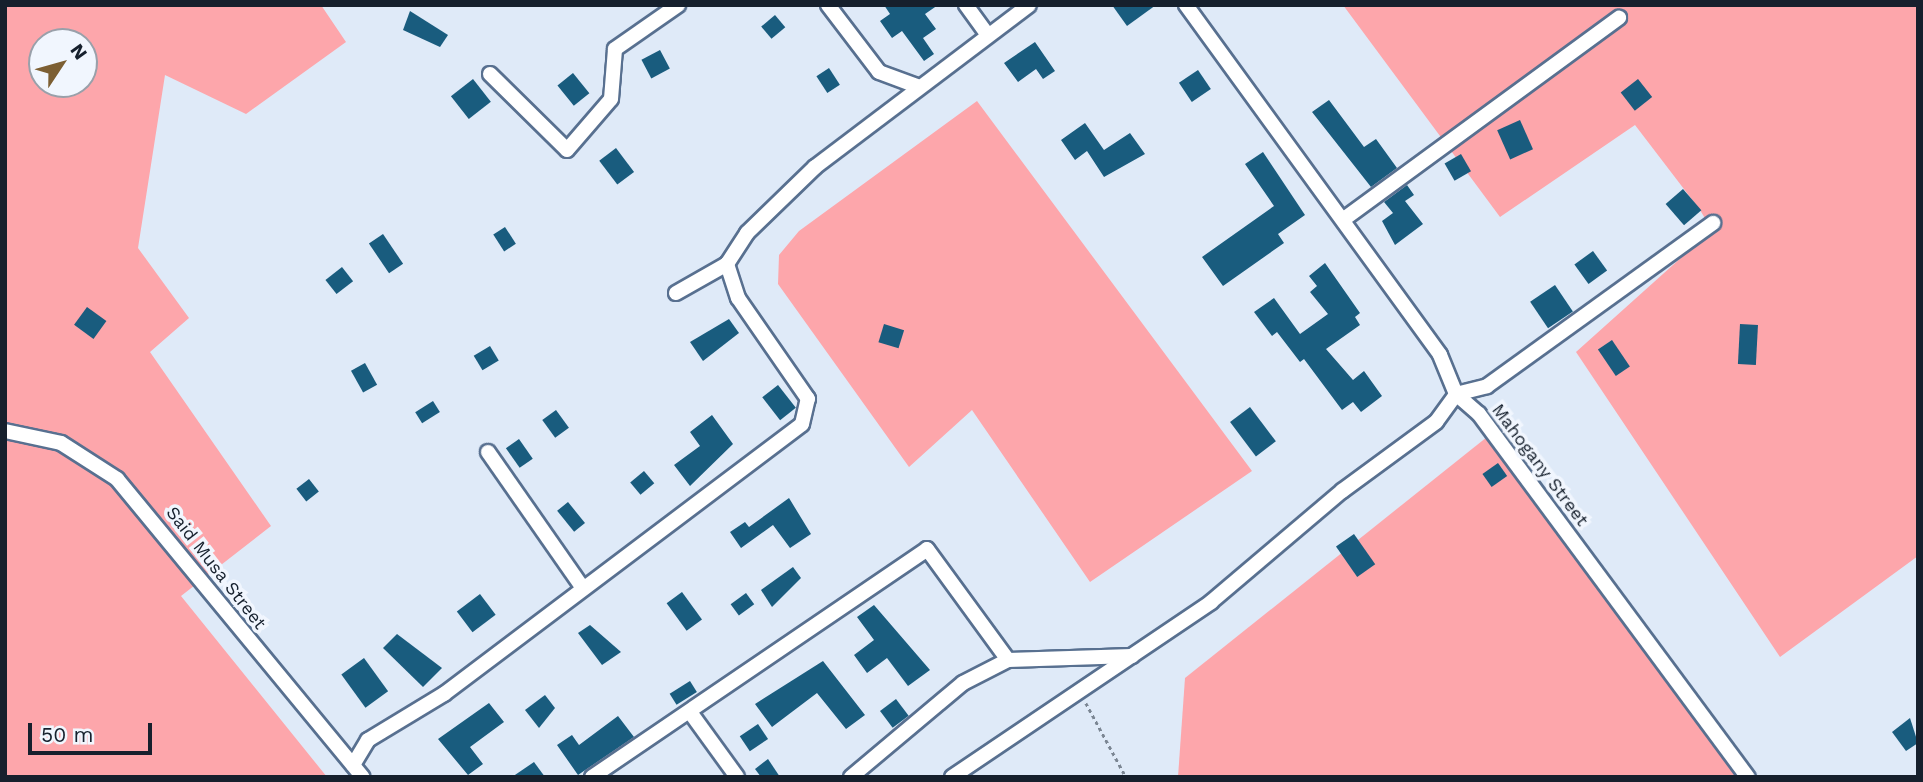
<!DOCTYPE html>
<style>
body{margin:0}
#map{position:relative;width:1923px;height:782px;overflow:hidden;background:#dfeaf8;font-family:"Work Sans",sans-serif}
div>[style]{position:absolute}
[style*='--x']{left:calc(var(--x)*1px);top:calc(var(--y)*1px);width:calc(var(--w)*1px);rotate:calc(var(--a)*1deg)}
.green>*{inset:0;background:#fda6ab}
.building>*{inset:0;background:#195c7e;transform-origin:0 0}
.path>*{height:2.5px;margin-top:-1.25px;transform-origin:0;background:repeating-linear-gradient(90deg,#7b8693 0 3.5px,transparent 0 7px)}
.roads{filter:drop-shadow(2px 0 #587090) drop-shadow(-2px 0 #587090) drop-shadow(0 2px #587090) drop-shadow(0 -2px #587090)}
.street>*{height:14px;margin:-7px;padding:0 7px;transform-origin:7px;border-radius:7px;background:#fff}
span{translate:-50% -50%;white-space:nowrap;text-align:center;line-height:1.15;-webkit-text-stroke:7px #f1f6fe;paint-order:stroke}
.street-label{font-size:18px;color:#16202d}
.frame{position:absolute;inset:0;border:7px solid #16202d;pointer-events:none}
.north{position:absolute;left:28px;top:28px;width:70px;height:70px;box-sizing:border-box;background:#f1f6fe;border:2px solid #99a0aa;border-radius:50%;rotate:54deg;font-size:19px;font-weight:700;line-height:28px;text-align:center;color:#16202d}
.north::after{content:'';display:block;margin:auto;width:24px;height:32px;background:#7d5f33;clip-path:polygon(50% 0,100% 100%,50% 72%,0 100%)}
.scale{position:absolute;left:28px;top:723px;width:124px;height:32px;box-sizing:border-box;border:4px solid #16202d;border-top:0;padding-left:9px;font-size:21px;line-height:24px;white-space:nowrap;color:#16202d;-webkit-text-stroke:5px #f1f6fe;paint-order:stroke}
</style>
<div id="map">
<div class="green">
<div style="clip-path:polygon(evenodd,5px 5px,321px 5px,346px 42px,246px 114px,165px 75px,138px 248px,189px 318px,150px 352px,271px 526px,181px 596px,327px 777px,5px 777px,5px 5px,42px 42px,84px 42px,84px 84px,42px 84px,42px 42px)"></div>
<div style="clip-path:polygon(1343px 5px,1918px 5px,1918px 556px,1780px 657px,1576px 352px,1712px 230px,1700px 210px,1635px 125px,1500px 217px)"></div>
<div style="clip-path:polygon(977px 101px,1252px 471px,1090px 582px,972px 410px,909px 467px,778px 284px,779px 255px,799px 231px)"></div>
<div style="clip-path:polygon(1487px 437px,1744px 777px,1178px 777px,1185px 678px)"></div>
</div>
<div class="building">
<div style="clip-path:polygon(884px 5px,938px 5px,925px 14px,936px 29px,923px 38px,934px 54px,924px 61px,902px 31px,892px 38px,880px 21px,890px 14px)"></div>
<div style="clip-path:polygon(1112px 5px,1156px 5px,1127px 26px)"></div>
<div style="clip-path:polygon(410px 11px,448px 35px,440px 47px,403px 30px)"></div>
<div style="left:775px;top:15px;width:16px;height:18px;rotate:50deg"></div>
<div style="clip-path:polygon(1035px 42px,1055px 71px,1043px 79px,1036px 69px,1018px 82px,1004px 63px)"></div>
<div style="left:660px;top:50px;width:21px;height:21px;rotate:62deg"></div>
<div style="left:829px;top:68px;width:20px;height:15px;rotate:57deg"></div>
<div style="left:1198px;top:70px;width:23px;height:23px;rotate:56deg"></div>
<div style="left:573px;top:73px;width:26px;height:20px;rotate:51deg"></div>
<div style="left:473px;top:79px;width:29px;height:28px;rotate:52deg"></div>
<div style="left:1638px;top:79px;width:23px;height:22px;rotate:52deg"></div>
<div style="clip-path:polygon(1329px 100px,1364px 147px,1376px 139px,1397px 168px,1371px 187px,1312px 112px)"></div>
<div style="left:1520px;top:120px;width:32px;height:25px;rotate:66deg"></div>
<div style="clip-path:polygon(1085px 123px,1104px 150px,1130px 133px,1145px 154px,1104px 177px,1087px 151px,1075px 160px,1061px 140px)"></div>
<div style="left:616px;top:148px;width:30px;height:21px;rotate:53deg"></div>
<div style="clip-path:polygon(1263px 152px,1305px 215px,1278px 234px,1284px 243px,1223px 286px,1202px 257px,1274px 206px,1245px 164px)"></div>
<div style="left:1461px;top:154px;width:20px;height:19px;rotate:60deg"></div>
<div style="clip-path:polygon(1407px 185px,1414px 195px,1405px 201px,1423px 224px,1395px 245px,1382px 221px,1393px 213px,1384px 202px)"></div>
<div style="left:1683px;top:189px;width:28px;height:23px;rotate:49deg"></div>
<div style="left:505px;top:227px;width:20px;height:14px;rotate:57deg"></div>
<div style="left:383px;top:234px;width:36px;height:17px;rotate:56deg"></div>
<div style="left:1593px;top:251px;width:24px;height:23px;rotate:54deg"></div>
<div style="clip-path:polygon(1325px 263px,1360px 313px,1355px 317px,1360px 325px,1326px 349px,1353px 380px,1364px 371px,1382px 396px,1361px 412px,1353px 402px,1342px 410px,1304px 359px,1300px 362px,1277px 332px,1272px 336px,1254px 312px,1274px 298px,1300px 334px,1328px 314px,1310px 292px,1317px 286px,1309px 276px)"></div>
<div style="left:342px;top:267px;width:18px;height:21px;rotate:52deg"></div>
<div style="left:1555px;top:285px;width:32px;height:30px;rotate:56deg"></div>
<div style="left:87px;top:307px;width:24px;height:22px;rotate:36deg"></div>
<div style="clip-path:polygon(729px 319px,739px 333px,703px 361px,690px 342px)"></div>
<div style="left:884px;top:324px;width:21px;height:19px;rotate:17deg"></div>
<div style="left:1740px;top:324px;width:18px;height:40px;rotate:3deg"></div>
<div style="left:1612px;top:340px;width:32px;height:17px;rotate:56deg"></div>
<div style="left:490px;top:346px;width:17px;height:19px;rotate:59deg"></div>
<div style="left:365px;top:363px;width:25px;height:16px;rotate:61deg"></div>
<div style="left:778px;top:385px;width:29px;height:20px;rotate:52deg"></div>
<div style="left:433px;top:401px;width:13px;height:21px;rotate:58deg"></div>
<div style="left:1250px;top:407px;width:43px;height:25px;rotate:53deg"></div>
<div style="left:556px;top:410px;width:22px;height:17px;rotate:54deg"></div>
<div style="clip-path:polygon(712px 415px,733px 444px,690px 486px,674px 465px,700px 446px,690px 432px)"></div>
<div style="left:519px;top:439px;width:24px;height:16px;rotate:55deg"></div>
<div style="left:1498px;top:463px;width:16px;height:19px;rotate:55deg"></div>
<div style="left:644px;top:471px;width:16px;height:18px;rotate:50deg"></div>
<div style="left:309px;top:479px;width:16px;height:16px;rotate:52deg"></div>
<div style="clip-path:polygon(789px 498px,811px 534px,790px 548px,773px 525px,741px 548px,730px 532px,745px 522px,749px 527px)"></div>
<div style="left:568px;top:502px;width:27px;height:14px;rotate:51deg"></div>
<div style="left:1354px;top:534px;width:37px;height:22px;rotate:55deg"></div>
<div style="clip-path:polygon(793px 567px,801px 578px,772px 607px,761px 590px)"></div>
<div style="left:682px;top:592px;width:34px;height:19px;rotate:54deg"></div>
<div style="left:746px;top:593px;width:14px;height:19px;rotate:54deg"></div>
<div style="left:480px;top:594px;width:26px;height:29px;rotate:53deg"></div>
<div style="clip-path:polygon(874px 605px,930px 670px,908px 686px,887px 658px,867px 673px,854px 655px,874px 640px,857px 617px)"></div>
<div style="clip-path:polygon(590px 625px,621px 652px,602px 665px,578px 633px)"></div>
<div style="clip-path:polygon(397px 634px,442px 668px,423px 687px,383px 648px)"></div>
<div style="left:364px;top:658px;width:41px;height:28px;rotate:54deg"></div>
<div style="clip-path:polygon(823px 661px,865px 715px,846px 729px,817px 693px,772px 727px,755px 704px)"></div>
<div style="left:690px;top:681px;width:13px;height:24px;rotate:58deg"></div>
<div style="clip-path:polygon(545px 695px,555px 708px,539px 728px,525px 710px)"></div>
<div style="left:896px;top:699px;width:21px;height:20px;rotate:53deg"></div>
<div style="clip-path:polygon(489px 703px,504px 722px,470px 747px,483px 764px,468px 775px,438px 739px)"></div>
<div style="clip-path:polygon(618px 716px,634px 737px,578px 775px,557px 745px,572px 735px,579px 745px)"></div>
<div style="clip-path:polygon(1910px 718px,1918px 743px,1906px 751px,1892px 732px)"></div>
<div style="left:758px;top:724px;width:18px;height:22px;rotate:56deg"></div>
<div style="clip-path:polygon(768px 759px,780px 777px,761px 777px,755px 769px)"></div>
<div style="clip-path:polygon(534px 762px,545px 777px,512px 777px)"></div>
</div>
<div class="path">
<div style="--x:1086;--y:703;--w:84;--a:61.6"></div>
</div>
<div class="roads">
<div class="street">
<div style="--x:828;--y:5;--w:84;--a:52.7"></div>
<div style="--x:879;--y:72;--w:40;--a:20.2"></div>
<div style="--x:966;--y:5;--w:36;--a:54"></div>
<div style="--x:1186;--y:5;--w:432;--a:54"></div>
<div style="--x:1440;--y:355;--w:42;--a:67.7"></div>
<div style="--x:1456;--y:394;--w:30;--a:41"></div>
<div style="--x:1479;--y:414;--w:452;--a:53.5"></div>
<div style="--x:490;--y:74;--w:108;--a:44.6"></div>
<div style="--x:567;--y:150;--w:67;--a:-49.2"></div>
<div style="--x:611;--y:99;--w:50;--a:-85.4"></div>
<div style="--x:615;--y:49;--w:77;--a:-34.9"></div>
<div style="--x:1344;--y:219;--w:341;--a:-36.2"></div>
<div style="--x:676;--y:293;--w:59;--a:-29.6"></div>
<div style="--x:727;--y:264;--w:37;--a:-57"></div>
<div style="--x:747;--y:233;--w:95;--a:-44.1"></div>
<div style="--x:815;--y:167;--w:268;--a:-37.1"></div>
<div style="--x:1456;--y:394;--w:32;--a:-14"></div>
<div style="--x:1487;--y:386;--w:279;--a:-35.8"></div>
<div style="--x:5;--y:431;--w:57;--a:12.1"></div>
<div style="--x:61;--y:443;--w:67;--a:32.7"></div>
<div style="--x:117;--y:479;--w:386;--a:50.5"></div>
<div style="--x:488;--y:452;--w:166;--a:55.1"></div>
<div style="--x:690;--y:712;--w:80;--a:54.1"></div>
<div style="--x:353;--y:765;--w:29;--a:-59"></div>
<div style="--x:368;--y:740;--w:89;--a:-31.2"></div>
<div style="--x:444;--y:694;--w:448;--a:-37"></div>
<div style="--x:802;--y:424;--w:26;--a:-77"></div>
<div style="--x:808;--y:399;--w:123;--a:-124.7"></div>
<div style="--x:738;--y:298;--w:36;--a:-108"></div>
<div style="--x:592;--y:777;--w:405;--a:-34.2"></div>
<div style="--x:927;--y:549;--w:137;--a:53.9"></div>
<div style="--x:851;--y:777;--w:146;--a:-40"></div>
<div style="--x:963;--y:683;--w:51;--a:-27.1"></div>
<div style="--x:1008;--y:660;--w:124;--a:-1.8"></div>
<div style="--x:952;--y:777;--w:313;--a:-34"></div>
<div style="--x:1211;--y:602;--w:172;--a:-40.3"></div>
<div style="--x:1342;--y:491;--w:117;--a:-36.3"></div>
<div style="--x:1436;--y:422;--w:34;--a:-54"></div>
</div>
</div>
<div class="street-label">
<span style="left:1540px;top:465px;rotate:53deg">Mahogany Street</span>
<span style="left:216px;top:568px;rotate:52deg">Said Musa Street</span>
</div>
<div class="frame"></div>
<div class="north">N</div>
<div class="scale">50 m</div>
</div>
